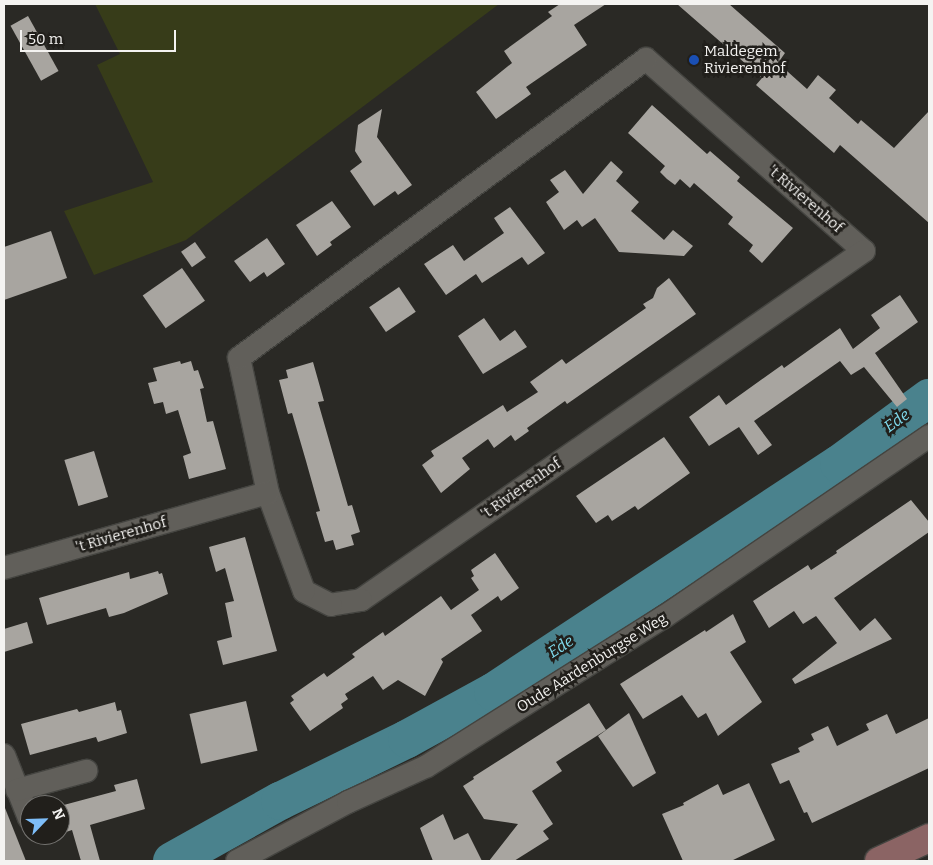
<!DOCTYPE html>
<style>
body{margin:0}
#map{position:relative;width:933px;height:865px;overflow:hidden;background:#2a2925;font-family:Bitter,serif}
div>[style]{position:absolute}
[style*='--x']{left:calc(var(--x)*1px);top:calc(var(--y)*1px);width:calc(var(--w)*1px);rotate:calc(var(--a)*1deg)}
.green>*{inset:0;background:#373c19}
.river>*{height:38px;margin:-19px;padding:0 19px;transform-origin:19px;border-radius:19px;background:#4a828d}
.building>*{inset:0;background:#a8a5a0;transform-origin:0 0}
.roads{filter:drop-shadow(1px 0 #444440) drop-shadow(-1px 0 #444440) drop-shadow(0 1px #444440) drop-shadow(0 -1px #444440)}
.street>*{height:22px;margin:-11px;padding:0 11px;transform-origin:11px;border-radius:11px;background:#615f5a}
.secondary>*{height:28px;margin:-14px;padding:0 14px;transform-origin:14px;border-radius:14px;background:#8b6464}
.dots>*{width:14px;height:14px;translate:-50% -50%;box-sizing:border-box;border:2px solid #211f1b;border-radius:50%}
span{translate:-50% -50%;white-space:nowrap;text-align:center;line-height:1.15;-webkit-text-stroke:5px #211f1b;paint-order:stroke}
.poi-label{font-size:15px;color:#f4f3f1}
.left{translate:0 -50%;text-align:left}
.street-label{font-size:15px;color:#f4f3f1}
.water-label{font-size:16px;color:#7fdaec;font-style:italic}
.frame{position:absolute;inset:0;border:5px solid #f4f3f1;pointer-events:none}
.north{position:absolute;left:20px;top:795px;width:50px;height:50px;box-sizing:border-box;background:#211f1b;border:1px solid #757471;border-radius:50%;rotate:66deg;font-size:14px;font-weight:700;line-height:20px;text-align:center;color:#f4f3f1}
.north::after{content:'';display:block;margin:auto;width:18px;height:22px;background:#7ebef9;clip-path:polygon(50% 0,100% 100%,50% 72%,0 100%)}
.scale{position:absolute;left:20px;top:30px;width:156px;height:22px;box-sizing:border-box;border:2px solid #f4f3f1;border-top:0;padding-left:6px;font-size:15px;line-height:18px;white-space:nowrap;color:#f4f3f1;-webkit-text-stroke:4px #211f1b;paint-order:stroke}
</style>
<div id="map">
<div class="green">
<div style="clip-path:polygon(95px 4px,499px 4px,186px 240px,94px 275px,64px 211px,153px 182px,97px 65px,120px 54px)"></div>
</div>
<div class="river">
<div style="--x:172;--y:861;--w:124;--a:-29.1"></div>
<div style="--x:280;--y:801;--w:141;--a:-26"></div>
<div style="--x:407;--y:739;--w:98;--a:-28.7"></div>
<div style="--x:493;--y:692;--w:414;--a:-33.4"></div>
<div style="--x:839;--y:464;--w:112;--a:-36.3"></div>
</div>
<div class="building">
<div style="clip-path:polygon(560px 4px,606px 4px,574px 25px,587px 45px,526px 87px,531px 94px,496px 119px,476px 92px,512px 63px,504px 51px,552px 16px,548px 12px)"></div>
<div style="clip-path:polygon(677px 4px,729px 4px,785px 53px,778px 63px,807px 89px,818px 75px,836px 90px,829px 98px,858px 124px,861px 120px,894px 148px,929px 111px,929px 223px,840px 145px,834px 153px,756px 85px,762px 78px)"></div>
<div style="left:28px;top:16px;width:63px;height:20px;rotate:61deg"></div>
<div style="clip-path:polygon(652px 105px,707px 154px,710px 151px,740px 177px,737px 181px,793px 228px,762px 263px,749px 251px,753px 245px,728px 224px,733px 217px,694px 183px,690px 188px,680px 179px,675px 185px,667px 179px,660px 172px,665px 166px,628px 133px)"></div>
<div style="clip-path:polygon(382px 109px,377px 137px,412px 185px,398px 195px,395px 191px,374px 206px,350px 171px,362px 162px,355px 151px,358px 125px)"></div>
<div style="clip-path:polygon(611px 161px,623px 172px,616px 181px,639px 202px,631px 211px,664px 240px,673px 230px,693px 246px,684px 256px,619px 252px,595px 218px,582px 227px,577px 220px,564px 230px,546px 202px,559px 192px,550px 180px,565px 170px,583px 194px)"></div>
<div style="clip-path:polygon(332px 201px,351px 227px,330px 242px,332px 245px,317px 256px,296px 225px)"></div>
<div style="clip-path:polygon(510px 207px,545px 253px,528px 265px,522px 257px,482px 283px,476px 274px,446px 295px,424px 264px,453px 245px,464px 261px,504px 233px,494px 218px)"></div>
<div style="clip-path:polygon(51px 231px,67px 278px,4px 300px,4px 247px)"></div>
<div style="clip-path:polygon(267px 238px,285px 264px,267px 277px,264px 272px,250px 282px,234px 261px)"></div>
<div style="left:195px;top:242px;width:19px;height:17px;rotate:55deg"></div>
<div style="left:182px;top:268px;width:40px;height:48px;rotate:55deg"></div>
<div style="clip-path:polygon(669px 278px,696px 314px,567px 404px,565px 401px,527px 428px,529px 431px,515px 441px,511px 435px,494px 448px,488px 439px,462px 458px,470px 469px,441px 493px,422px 465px,434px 456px,431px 451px,503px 405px,507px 412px,538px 392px,530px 382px,562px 359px,566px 364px,646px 308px,643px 304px,653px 298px,657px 288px)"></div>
<div style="left:399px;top:287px;width:30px;height:36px;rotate:56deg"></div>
<div style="clip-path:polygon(900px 295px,918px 322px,875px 353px,907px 399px,897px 407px,864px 367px,851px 375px,840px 361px,754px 421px,772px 445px,758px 455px,739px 427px,709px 446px,689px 417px,719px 395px,726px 405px,782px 365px,784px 368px,840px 328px,853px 349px,880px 328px,871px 315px)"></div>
<div style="clip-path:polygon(484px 318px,500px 341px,515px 330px,527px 347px,483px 374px,458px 336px)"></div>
<div style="clip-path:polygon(180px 361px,181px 364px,191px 361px,194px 371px,198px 370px,204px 388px,200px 389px,207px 422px,213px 421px,226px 469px,189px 479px,183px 456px,191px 453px,178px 410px,166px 414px,163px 402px,154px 404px,148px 383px,157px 381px,153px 368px)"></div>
<div style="clip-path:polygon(313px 362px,324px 401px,318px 402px,348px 506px,352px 505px,360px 532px,351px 535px,354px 545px,336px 550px,333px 540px,325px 542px,316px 512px,320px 511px,306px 461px,292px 413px,288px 414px,279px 380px,288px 378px,286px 370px)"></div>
<div style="clip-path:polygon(664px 437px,690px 473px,638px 510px,635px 506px,612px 521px,608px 515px,596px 523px,576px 496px)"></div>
<div style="left:94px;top:451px;width:48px;height:31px;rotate:73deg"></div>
<div style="clip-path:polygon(911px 500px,929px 522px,929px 532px,834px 598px,860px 631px,875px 618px,892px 639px,795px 684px,792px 679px,837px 643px,816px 616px,803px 624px,794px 611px,769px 628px,753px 601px,808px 565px,811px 570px,837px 553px,836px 551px)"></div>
<div style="clip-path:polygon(245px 537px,277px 651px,223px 665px,217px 641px,232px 637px,225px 603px,234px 601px,225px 568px,216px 572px,209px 547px)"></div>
<div style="clip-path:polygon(495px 553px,519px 588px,501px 601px,498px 596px,471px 615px,482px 631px,441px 659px,443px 662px,425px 696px,398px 680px,383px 690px,373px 676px,345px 694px,348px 699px,341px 704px,343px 708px,310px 731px,290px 703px,294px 700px,291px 696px,324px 673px,327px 677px,355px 657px,352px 654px,383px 632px,385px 636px,441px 596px,451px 610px,479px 590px,471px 578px,474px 576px,471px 570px)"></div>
<div style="clip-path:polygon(158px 571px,159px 574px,162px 573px,168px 594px,124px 613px,109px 617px,106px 608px,47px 625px,39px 598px,129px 572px,130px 579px)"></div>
<div style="clip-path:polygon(733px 614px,746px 642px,730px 652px,762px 702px,718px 736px,706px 713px,698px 718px,682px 695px,643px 719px,620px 684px,705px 630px,706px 632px)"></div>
<div style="clip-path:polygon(27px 622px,33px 643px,4px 652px,4px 629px)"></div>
<div style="left:246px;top:701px;width:51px;height:58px;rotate:77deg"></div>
<div style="clip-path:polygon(115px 702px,117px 711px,121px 710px,127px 733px,98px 742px,96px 737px,30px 755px,21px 724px,77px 709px,79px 712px)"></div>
<div style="clip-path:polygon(589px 703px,606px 730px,556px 762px,562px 771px,532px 791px,553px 824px,543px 831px,549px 839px,514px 861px,489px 861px,518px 824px,484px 819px,463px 786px,474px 779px,473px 777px)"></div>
<div style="clip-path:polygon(629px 713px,656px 773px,633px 787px,598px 736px)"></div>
<div style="clip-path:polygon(887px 714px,896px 734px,929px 718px,929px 768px,812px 823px,807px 812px,804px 813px,789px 780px,780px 784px,771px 764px,800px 752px,798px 748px,814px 740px,811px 734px,828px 726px,837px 746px,869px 730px,866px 724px)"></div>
<div style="clip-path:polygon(137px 779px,145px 809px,90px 825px,100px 861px,81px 861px,72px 830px,60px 834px,60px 806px,116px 791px,114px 785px)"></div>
<div style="clip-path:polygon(749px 783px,775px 840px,731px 861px,683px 861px,662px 814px,684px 805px,683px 803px,718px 784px,723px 795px)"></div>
<div style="clip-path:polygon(5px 808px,26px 861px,4px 861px)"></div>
<div style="clip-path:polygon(443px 814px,454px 840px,468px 833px,482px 861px,433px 861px,420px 828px)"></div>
</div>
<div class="roads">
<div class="street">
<div style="--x:646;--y:59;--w:290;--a:41.4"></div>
<div style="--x:864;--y:251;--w:612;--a:145.25"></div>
<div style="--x:361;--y:600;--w:30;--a:171"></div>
<div style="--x:331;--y:605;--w:30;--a:-153"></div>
<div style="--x:304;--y:591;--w:104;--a:-110.2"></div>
<div style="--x:268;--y:493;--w:138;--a:-102.1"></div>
<div style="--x:239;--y:358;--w:505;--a:-36.3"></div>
<div style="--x:4;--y:568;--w:274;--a:-15.9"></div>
<div style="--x:4;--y:755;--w:68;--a:68.4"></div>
<div style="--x:17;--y:790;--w:72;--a:-15.4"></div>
<div style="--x:237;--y:861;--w:126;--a:-28"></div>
<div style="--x:348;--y:802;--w:87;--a:-24.5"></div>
<div style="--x:427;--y:766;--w:280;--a:-32.2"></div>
<div style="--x:664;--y:617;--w:321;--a:-34.3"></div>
</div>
<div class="secondary">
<div style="--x:879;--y:861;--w:55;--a:-24.7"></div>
</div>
</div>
<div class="dots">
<div style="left:694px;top:60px;background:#1a4fb4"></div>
</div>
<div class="poi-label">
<span class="left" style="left:704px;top:60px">Maldegem<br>Rivierenhof</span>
</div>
<div class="street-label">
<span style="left:805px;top:199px;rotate:41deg">'t Rivierenhof</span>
<span style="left:521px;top:489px;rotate:-35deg">'t Rivierenhof</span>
<span style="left:121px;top:535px;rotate:-16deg">'t Rivierenhof</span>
<span style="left:592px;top:663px;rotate:-32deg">Oude Aardenburgse Weg</span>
</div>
<div class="water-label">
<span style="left:897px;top:421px;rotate:-36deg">Ede</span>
<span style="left:561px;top:647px;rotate:-33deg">Ede</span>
</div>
<div class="frame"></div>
<div class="north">N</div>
<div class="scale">50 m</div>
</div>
